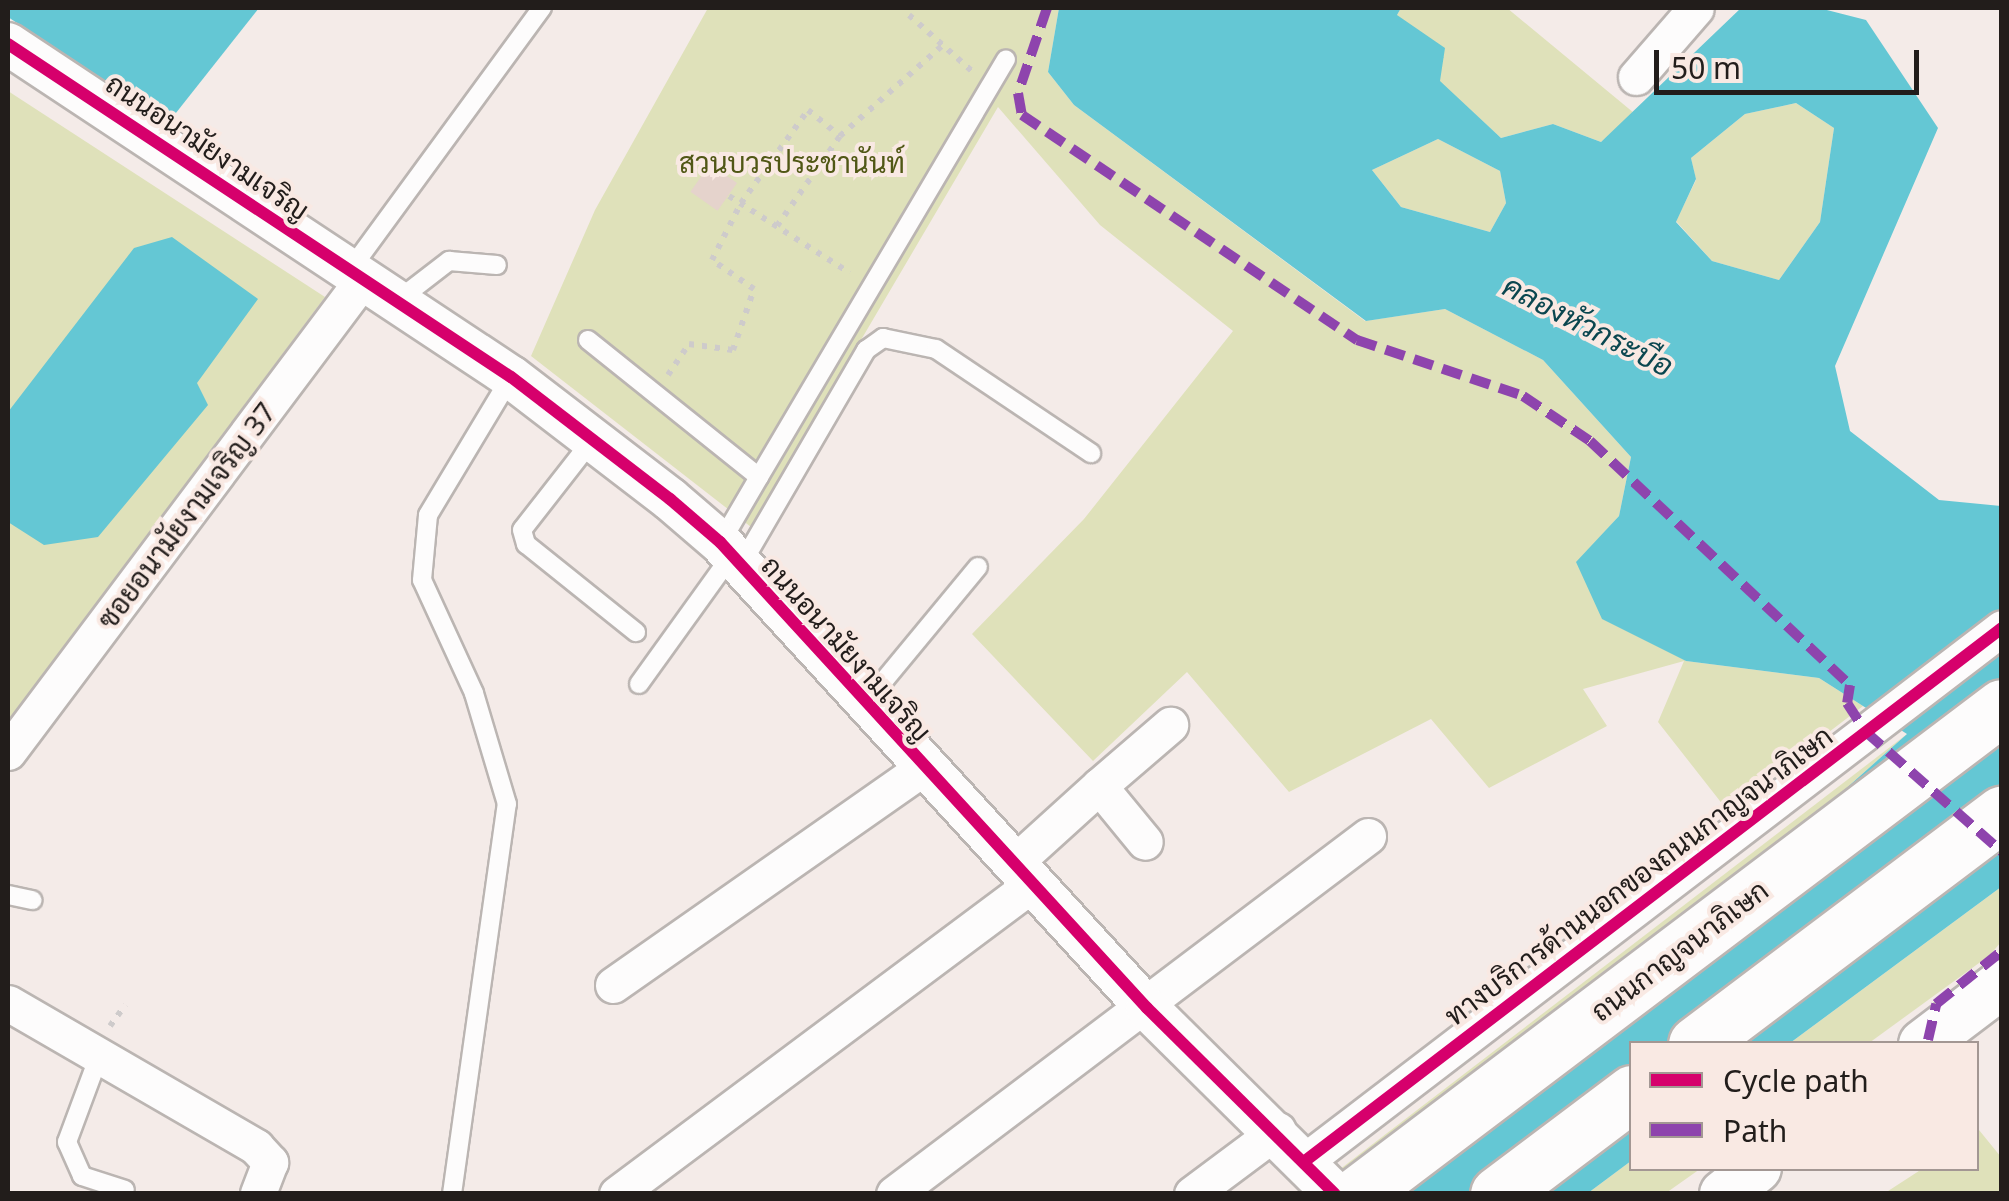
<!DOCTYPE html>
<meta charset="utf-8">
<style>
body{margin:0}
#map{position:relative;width:2009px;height:1201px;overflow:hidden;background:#f4ebe8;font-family:"Noto Sans",Sarabun,sans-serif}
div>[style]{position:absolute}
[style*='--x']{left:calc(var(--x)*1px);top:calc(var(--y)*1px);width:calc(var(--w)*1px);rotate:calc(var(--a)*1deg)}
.green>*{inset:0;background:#dfe1ba}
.water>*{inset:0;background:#64c7d4}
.building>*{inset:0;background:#e5d3cc;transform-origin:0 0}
.path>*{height:6px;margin-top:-3px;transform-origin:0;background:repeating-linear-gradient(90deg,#cecbcb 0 5px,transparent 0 13px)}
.roads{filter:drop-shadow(2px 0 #bbb5b2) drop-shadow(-2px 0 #bbb5b2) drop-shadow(0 2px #bbb5b2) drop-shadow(0 -2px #bbb5b2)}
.service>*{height:18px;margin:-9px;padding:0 9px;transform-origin:9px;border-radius:9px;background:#fdfcfc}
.minor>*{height:35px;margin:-17.5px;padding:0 17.5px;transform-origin:17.5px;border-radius:17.5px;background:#fdfcfc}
.tertiary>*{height:42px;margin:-21px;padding:0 21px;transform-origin:21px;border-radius:21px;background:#fdfcfc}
.secondary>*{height:48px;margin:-24px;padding:0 24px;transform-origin:24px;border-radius:24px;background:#fdfcfc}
.motorway>*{height:55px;margin:-27.5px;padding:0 27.5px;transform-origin:27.5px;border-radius:27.5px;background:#fdfcfc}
.quiet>*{height:10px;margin-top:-5px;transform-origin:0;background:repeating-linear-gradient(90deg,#8e44ad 0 20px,transparent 0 30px)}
.cycleway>*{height:12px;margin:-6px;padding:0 6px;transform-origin:6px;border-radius:6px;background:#d6006c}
span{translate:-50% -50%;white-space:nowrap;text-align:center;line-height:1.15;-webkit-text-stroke:8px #f9e9e3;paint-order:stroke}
.street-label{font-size:28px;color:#221d1b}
.park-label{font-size:28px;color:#505715}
.water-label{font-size:30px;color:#0a464f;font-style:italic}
.frame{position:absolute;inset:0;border:10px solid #221d1b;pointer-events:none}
.legend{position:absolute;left:1629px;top:1041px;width:350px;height:130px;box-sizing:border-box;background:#f9e9e3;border:2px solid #a39793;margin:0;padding:12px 18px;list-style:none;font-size:30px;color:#221d1b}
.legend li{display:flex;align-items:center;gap:20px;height:50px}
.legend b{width:50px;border:2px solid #a39793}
.scale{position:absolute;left:1654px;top:50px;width:265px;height:45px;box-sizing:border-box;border:5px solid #221d1b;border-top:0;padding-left:12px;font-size:30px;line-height:35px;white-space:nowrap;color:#221d1b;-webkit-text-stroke:8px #f9e9e3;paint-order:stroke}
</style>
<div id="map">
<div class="green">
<div style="clip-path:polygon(708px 8px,1059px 8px,1048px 72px,1074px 105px,1365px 321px,1445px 309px,1543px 360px,1631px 457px,1619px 516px,1577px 562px,1686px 661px,1819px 678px,1863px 706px,1727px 810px,1658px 722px,1684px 661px,1583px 689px,1607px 726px,1489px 788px,1431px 719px,1289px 792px,1187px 672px,1093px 761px,972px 634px,1084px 519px,1233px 331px,1100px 225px,998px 107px,751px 527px,531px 356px,595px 210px)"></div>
<div style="clip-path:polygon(1401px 8px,1507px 8px,1634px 113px,1601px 142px,1553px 124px,1501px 138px,1439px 81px,1397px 15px)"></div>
<div style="clip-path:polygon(8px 91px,325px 297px,8px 723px)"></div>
<div style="clip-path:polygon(1796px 103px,1834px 128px,1820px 222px,1779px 280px,1712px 261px,1676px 221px,1696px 180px,1691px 158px,1745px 114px)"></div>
<div style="clip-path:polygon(1438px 139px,1500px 171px,1506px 203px,1490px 232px,1401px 207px,1372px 170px)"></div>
<div style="clip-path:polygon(1907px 734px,1393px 1193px,1309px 1193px)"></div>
<div style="clip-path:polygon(2001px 887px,2001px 942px,1990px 955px,1869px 1043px,1790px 1043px)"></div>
<div style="clip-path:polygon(1979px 1130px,2001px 1157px,2001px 1193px,1885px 1193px,1922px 1169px,1976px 1168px)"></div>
<div style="clip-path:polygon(1631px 1161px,1632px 1168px,1700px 1169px,1666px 1193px,1588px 1193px)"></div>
</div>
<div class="water">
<div style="clip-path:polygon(8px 8px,259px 8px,168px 123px,8px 17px)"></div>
<div style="clip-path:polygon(evenodd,1059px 8px,1401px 8px,1397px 15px,1445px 48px,1440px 81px,1501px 138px,1553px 124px,1601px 142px,1741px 8px,1819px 8px,1866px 20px,1938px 128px,1835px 366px,1850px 431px,1939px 500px,2001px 506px,2001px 887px,1790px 1043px,1632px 1044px,1631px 1161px,1588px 1193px,1393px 1193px,1907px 734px,1819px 678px,1686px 661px,1602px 619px,1576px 562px,1619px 516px,1631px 457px,1543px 360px,1445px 309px,1366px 321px,1074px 105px,1048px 72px,1059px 8px,1796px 103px,1834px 128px,1820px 222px,1779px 280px,1712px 261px,1676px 222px,1696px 179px,1691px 158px,1745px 114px,1796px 103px,1059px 8px,1438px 139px,1500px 171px,1506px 203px,1490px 232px,1401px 207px,1372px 170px,1438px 139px)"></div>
<div style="clip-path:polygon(172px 237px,258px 299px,197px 383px,208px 405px,98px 537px,44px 545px,8px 522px,8px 412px,134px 248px)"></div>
</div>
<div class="building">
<div style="left:710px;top:164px;width:33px;height:34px;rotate:35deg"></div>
</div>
<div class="path">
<div style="--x:909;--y:15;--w:86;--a:41.7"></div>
<div style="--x:729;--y:196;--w:143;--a:32.5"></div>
<div style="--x:777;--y:226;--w:110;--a:-55"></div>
<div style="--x:840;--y:136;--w:137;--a:-41.5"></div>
<div style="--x:668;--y:375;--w:37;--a:-56"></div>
<div style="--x:689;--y:344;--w:44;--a:7.8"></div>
<div style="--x:733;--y:350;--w:65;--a:-71"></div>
<div style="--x:754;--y:289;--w:51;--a:-145.4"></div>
<div style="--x:712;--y:260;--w:64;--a:-63"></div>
<div style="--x:741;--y:203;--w:115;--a:-54.2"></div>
<div style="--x:808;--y:110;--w:41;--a:39.1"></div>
<div style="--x:110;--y:1026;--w:26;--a:-54"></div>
</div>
<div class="roads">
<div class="service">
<div style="--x:350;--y:270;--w:325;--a:-53.8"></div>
<div style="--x:397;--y:301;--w:66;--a:-37.6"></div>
<div style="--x:449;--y:261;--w:48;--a:4.8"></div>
<div style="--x:588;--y:340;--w:219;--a:38.7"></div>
<div style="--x:759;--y:477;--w:75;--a:120.3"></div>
<div style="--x:593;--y:439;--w:115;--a:128"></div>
<div style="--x:522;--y:530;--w:15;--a:74"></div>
<div style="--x:526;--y:544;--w:141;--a:38.7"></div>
<div style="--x:759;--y:477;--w:485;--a:-59.4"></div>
<div style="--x:741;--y:565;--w:249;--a:-59.8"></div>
<div style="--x:866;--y:350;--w:21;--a:-35"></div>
<div style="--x:883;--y:338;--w:54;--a:11.7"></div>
<div style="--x:936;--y:349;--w:187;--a:33.9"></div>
<div style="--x:639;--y:684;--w:158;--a:-54.3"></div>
<div style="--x:867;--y:701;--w:174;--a:-50.4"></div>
<div style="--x:8;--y:895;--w:25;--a:12"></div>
<div style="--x:99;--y:1056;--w:92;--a:110.4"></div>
<div style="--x:67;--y:1142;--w:37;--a:66"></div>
<div style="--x:82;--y:1176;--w:45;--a:18"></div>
<div style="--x:452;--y:1194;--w:394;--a:-82"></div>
<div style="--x:507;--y:804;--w:116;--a:-106.6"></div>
<div style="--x:474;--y:693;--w:124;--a:-114.7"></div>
<div style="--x:422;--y:580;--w:65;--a:-84.7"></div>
<div style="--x:428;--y:515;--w:161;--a:-59"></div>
</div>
<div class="minor">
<div style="--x:1636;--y:77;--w:91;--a:-49"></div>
<div style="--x:8;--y:752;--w:591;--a:-53.11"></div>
<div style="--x:1099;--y:786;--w:94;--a:-40.7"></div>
<div style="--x:1012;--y:865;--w:118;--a:-42.2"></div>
<div style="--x:1099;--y:786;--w:72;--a:50.6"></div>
<div style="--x:613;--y:985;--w:377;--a:-35"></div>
<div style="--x:8;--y:1003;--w:287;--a:30.1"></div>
<div style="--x:256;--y:1147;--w:21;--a:47"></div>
<div style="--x:270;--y:1162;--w:34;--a:111"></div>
<div style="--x:1305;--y:1161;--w:877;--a:-37.41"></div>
<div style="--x:617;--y:1194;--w:517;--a:-36.74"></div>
<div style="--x:894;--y:1194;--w:594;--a:-37.06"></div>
<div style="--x:1192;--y:1194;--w:107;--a:-36.7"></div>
</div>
<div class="tertiary">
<div style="--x:8;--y:44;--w:603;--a:33.51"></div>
<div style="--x:511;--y:377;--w:200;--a:37.5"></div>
<div style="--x:670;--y:499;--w:66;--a:40.7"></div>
<div style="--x:720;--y:542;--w:632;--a:47.5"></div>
<div style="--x:1147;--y:1008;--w:264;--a:44.7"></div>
</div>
<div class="secondary">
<div style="--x:1923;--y:1044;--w:99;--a:-37.2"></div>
<div style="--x:1724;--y:1194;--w:42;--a:-38.2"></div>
</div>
<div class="motorway">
<div style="--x:1696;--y:1044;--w:383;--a:-37"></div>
<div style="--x:1358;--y:1194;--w:807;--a:-37.1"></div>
<div style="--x:1498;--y:1194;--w:168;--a:-37"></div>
</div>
</div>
<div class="quiet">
<div style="--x:1047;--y:8;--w:90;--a:108.8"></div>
<div style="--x:1018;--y:93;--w:22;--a:80"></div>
<div style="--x:1022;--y:115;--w:404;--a:33.9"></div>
<div style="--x:1357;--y:340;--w:175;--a:18.6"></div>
<div style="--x:1523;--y:396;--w:81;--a:33.9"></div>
<div style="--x:1590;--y:441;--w:357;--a:43.2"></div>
<div style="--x:1850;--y:685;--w:18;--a:99"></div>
<div style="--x:1847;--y:703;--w:35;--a:57"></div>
<div style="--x:1866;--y:732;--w:181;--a:41.4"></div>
<div style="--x:1928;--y:1040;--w:37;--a:-77"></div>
<div style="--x:1936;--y:1004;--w:85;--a:-38.8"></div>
</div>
<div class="cycleway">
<div style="--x:8;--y:44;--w:603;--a:33.51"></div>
<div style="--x:511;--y:377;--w:200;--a:37.5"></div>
<div style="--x:670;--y:499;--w:66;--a:40.7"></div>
<div style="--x:720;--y:542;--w:632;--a:47.5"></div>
<div style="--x:1147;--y:1008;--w:264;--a:44.7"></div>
<div style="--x:1305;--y:1161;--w:877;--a:-37.41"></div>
</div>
<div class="street-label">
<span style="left:208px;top:146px;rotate:34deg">ถนนอนามัยงามเจริญ</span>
<span style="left:186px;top:515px;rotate:-53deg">ซอยอนามัยงามเจริญ 37</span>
<span style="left:847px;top:648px;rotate:48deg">ถนนอนามัยงามเจริญ</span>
<span style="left:1638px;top:875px;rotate:-37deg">ทางบริการด้านนอกของถนนกาญจนาภิเษก</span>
<span style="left:1679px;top:950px;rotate:-37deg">ถนนกาญจนาภิเษก</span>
</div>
<div class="park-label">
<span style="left:792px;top:162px">สวนบวรประชานันท์</span>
</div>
<div class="water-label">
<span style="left:1588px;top:326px;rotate:27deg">คลองหัวกระบือ</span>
</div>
<div class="frame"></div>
<ul class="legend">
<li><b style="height:12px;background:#d6006c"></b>Cycle path</li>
<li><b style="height:12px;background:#8e44ad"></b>Path</li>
</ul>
<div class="scale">50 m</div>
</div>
